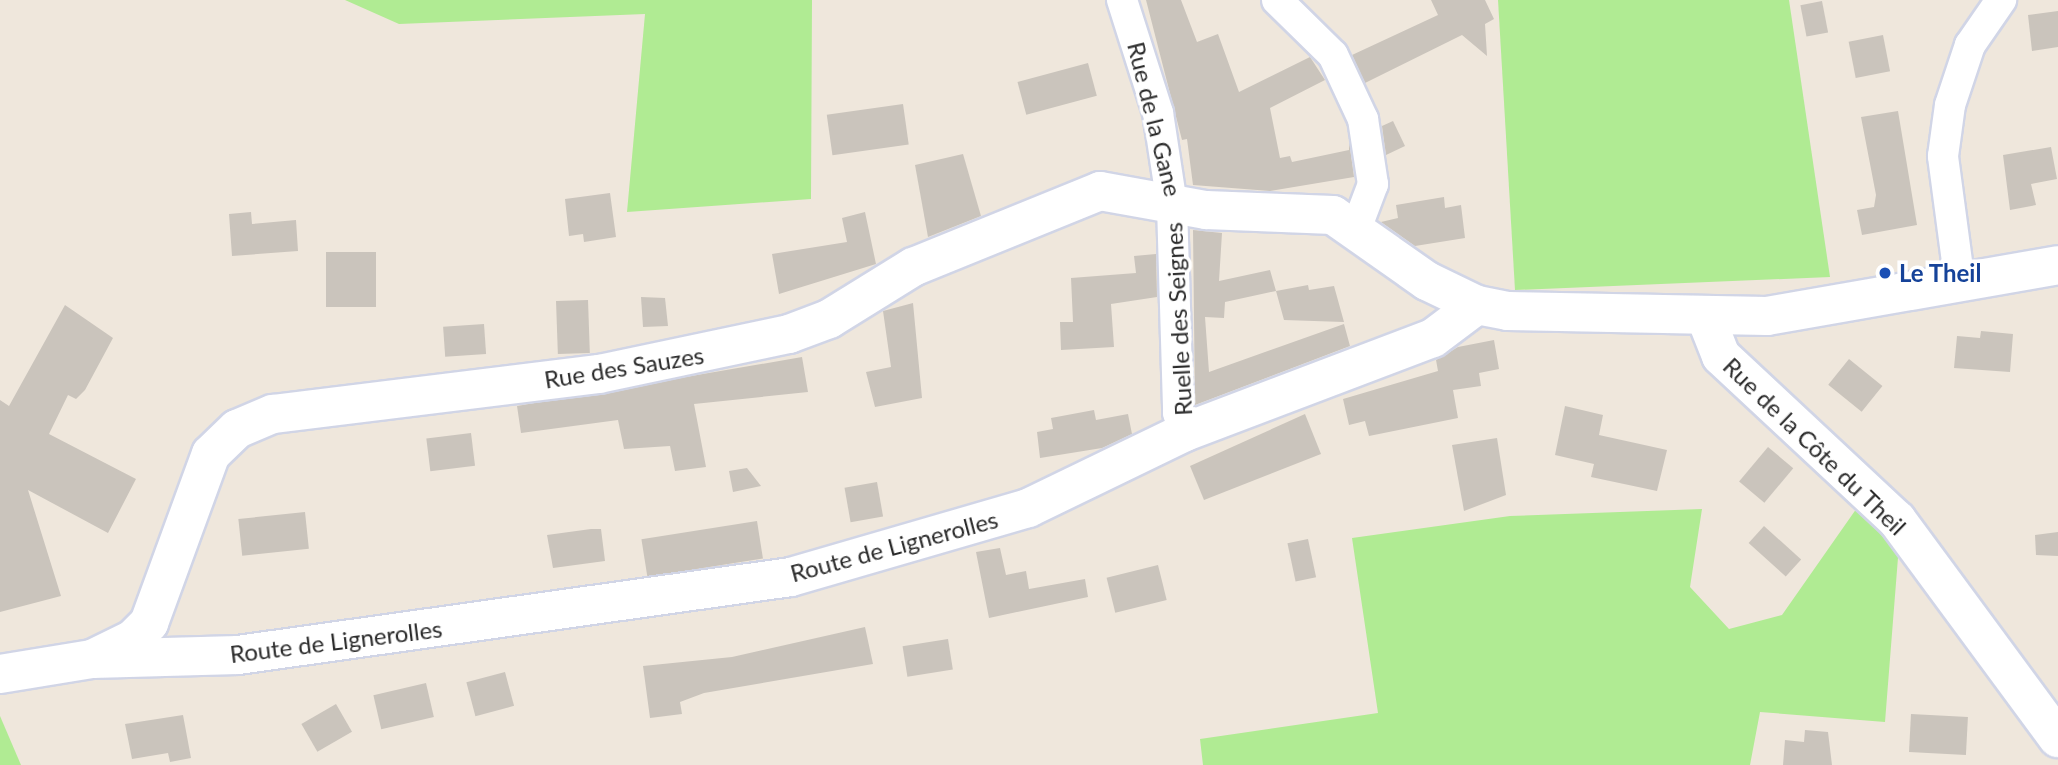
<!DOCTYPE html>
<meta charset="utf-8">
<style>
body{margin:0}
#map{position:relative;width:2058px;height:765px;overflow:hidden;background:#efe7dc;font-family:Lato,sans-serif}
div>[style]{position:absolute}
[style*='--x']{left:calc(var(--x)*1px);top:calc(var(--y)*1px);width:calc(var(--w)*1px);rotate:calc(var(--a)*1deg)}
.green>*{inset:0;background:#b0eb93}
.building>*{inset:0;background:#cac4bc;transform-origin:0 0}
.roads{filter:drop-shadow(2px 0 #d1d5e6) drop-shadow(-2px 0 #d1d5e6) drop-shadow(0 2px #d1d5e6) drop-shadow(0 -2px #d1d5e6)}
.street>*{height:30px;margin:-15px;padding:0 15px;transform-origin:15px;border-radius:15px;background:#fff}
.secondary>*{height:38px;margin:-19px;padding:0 19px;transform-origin:19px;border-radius:19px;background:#fff}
.dots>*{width:19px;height:19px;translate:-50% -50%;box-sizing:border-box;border:4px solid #fff;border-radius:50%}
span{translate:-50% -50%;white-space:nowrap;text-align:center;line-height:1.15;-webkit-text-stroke:7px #fff;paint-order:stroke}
.street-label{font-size:24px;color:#2b2b2b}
.transit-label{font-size:24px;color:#164399;font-weight:700}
.left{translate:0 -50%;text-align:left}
</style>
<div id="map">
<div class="green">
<div style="clip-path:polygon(345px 0,812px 0,811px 199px,627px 212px,645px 14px,399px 24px)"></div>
<div style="clip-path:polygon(1498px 0,1789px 0,1830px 277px,1515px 290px)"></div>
<div style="clip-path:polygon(1859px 505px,1899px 545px,1885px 722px,1760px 712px,1750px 765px,1203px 765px,1200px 739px,1378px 713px,1352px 538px,1510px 516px,1702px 509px,1690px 587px,1729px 629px,1782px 615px)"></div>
<div style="clip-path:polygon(0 716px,21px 765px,0 765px)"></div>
</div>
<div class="building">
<div style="clip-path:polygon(1146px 0,1181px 0,1197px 42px,1218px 34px,1239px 92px,1310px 57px,1325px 80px,1270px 108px,1280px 158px,1290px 156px,1292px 162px,1349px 150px,1349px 141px,1354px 177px,1270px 191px,1193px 185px,1187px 139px,1182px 140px)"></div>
<div style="clip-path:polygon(1431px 0,1485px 0,1494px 19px,1485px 24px,1487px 56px,1462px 35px,1365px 83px,1352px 55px,1438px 15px)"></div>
<div style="left:1822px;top:1px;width:32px;height:22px;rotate:79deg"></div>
<div style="clip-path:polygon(2058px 11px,2058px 47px,2032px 51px,2028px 15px)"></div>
<div style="left:1883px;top:35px;width:37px;height:35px;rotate:79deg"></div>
<div style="left:1088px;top:63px;width:34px;height:73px;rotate:75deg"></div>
<div style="left:903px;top:104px;width:41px;height:77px;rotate:82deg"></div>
<div style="clip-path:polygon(1898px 111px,1917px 225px,1862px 235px,1857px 210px,1874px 207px,1876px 195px,1861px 117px)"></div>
<div style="clip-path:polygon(1393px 121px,1405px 146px,1386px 155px,1382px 126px)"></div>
<div style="clip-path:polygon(2051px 147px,2057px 179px,2031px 184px,2036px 205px,2010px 210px,2003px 155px)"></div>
<div style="clip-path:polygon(963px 154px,981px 216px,928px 237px,915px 165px)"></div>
<div style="clip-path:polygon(610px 193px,616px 237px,584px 242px,583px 234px,569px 236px,565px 199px)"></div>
<div style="clip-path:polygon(1444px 197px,1445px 208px,1461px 205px,1465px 238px,1415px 246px,1381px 222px,1398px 218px,1396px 205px)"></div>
<div style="clip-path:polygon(251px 212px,252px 224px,296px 220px,298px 251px,232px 256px,229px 214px)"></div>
<div style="clip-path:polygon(865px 212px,876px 264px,779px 294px,772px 254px,847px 242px,842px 218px)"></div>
<div style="clip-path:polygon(1193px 230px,1222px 233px,1219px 281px,1270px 270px,1276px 291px,1225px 302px,1224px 318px,1205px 317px,1209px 372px,1344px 324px,1350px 346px,1195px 405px)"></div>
<div style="left:326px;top:252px;width:50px;height:55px"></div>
<div style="clip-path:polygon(1156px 254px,1157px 297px,1111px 304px,1114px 347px,1061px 350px,1060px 322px,1073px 322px,1071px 278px,1136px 273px,1134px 256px)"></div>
<div style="clip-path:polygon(1308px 285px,1309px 290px,1334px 286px,1344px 322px,1284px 320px,1276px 291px)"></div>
<div style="clip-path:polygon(641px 297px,665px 298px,668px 326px,643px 327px)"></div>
<div style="left:588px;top:300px;width:53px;height:32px;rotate:88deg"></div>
<div style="clip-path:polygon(913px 303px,922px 398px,875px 407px,866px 372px,891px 367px,883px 311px)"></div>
<div style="clip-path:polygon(65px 305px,113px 338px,85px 390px,76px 399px,68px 395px,49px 434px,136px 479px,108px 533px,28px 490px,61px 596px,0 612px,0 400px,9px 406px)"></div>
<div style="left:484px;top:324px;width:30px;height:41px;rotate:86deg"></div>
<div style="clip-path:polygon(1981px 331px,2013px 334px,2010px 372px,1954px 368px,1957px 336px,1980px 338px)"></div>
<div style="clip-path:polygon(1494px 340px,1499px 369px,1479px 373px,1481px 386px,1453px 390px,1458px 418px,1369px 436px,1365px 421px,1349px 425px,1343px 399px,1438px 371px,1436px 360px,1458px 347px)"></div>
<div style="clip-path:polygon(802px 357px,808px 392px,694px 404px,706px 467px,675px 471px,670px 446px,624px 449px,618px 420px,521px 433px,517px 406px)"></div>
<div style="left:1849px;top:359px;width:43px;height:33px;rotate:39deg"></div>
<div style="clip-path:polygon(1565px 406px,1603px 415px,1599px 435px,1667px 450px,1657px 491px,1591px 477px,1594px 464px,1555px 455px)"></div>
<div style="clip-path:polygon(1094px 410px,1096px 420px,1128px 414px,1132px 434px,1102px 448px,1040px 458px,1037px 432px,1053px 429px,1051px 418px)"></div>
<div style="clip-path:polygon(1305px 414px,1321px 454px,1204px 500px,1190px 466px)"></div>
<div style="left:471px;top:433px;width:33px;height:45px;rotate:83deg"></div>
<div style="clip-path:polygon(1497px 438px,1506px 495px,1464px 511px,1452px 445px)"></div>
<div style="left:1768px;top:447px;width:33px;height:45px;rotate:40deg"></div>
<div style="clip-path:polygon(747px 468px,761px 486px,733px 492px,729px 471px)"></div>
<div style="left:877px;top:482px;width:35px;height:33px;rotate:80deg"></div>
<div style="left:305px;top:512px;width:37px;height:67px;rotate:84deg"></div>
<div style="left:757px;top:521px;width:38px;height:117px;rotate:81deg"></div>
<div style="left:1764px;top:526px;width:50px;height:23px;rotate:42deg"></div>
<div style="clip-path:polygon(591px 529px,601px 529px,605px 561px,553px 568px,547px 535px)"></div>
<div style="clip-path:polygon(2058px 532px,2058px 556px,2036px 555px,2035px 535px)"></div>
<div style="left:1308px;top:539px;width:39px;height:21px;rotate:78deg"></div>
<div style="clip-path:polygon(1000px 548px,1006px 575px,1026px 571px,1029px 589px,1085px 579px,1088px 597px,989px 618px,976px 552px)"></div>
<div style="left:1158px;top:565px;width:36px;height:53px;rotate:76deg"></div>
<div style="clip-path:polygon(865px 627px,873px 664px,704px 693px,680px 702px,682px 714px,650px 718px,643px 666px,732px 657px)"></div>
<div style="left:948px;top:639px;width:31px;height:46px;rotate:81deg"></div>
<div style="left:505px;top:672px;width:35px;height:40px;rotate:75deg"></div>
<div style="left:426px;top:683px;width:35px;height:54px;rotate:77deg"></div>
<div style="left:336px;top:704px;width:32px;height:40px;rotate:60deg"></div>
<div style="left:1911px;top:714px;width:57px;height:38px;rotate:3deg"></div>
<div style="clip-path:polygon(183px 715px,191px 758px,170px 762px,168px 753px,132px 759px,125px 724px)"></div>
<div style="clip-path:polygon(1805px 730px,1828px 732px,1832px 765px,1783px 765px,1785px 740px,1804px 742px)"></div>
</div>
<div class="roads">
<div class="street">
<div style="--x:1122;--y:0;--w:119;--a:72.3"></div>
<div style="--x:1158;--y:113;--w:93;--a:81.3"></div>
<div style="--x:1172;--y:205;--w:208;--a:88.3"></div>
<div style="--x:1178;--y:413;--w:20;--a:70"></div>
<div style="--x:1277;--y:0;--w:78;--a:44.5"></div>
<div style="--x:1333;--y:55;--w:71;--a:64.9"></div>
<div style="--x:1363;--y:119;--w:66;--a:81.3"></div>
<div style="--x:1373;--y:184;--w:48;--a:110.7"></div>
<div style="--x:1960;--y:284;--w:129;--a:-97.6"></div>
<div style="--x:1943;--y:156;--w:51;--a:-82.2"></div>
<div style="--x:1950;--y:105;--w:63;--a:-71.6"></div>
<div style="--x:1970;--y:45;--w:55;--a:-55.4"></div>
</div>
<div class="secondary">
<div style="--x:1706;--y:318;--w:41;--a:68.5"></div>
<div style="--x:1721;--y:356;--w:241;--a:43"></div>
<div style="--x:1897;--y:520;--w:271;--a:53.6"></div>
<div style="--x:92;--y:659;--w:46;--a:-26"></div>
<div style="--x:133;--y:639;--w:23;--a:-45"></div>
<div style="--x:149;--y:623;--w:180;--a:-69.9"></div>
<div style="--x:211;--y:454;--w:36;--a:-44"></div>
<div style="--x:237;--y:429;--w:39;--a:-23"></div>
<div style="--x:273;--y:414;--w:328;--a:-7"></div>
<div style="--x:599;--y:374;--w:194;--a:-11.9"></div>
<div style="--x:789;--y:334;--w:43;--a:-20.6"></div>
<div style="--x:829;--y:319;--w:99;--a:-31.8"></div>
<div style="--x:913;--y:267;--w:202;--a:-22.1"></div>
<div style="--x:1100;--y:191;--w:108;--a:10.2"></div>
<div style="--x:1206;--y:210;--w:127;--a:2.3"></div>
<div style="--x:1333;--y:215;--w:115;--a:35.1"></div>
<div style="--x:1427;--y:281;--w:55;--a:25.6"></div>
<div style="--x:1477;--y:305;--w:32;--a:11"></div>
<div style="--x:1508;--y:311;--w:259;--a:1.1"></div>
<div style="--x:1767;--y:316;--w:295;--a:-9.9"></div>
<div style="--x:0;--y:674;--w:93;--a:-9.3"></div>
<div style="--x:92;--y:659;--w:146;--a:-1.6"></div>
<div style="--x:238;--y:655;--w:558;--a:-8.03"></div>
<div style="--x:791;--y:577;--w:247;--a:-16.2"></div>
<div style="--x:1028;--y:508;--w:174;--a:-25.8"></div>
<div style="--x:1185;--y:432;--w:265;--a:-20.8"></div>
<div style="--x:1433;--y:338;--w:55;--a:-36.9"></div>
</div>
</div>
<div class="dots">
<div style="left:1885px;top:273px;background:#1a4fb4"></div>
</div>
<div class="street-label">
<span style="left:1155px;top:119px;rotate:76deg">Rue de la Gane</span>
<span style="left:1178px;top:319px;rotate:-93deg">Ruelle des Seignes</span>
<span style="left:624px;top:367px;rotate:-9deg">Rue des Sauzes</span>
<span style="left:1815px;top:446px;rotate:44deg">Rue de la Côte du Theil</span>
<span style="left:894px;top:546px;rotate:-15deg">Route de Lignerolles</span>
<span style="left:336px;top:641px;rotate:-7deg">Route de Lignerolles</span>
</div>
<div class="transit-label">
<span class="left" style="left:1899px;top:273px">Le Theil</span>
</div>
</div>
